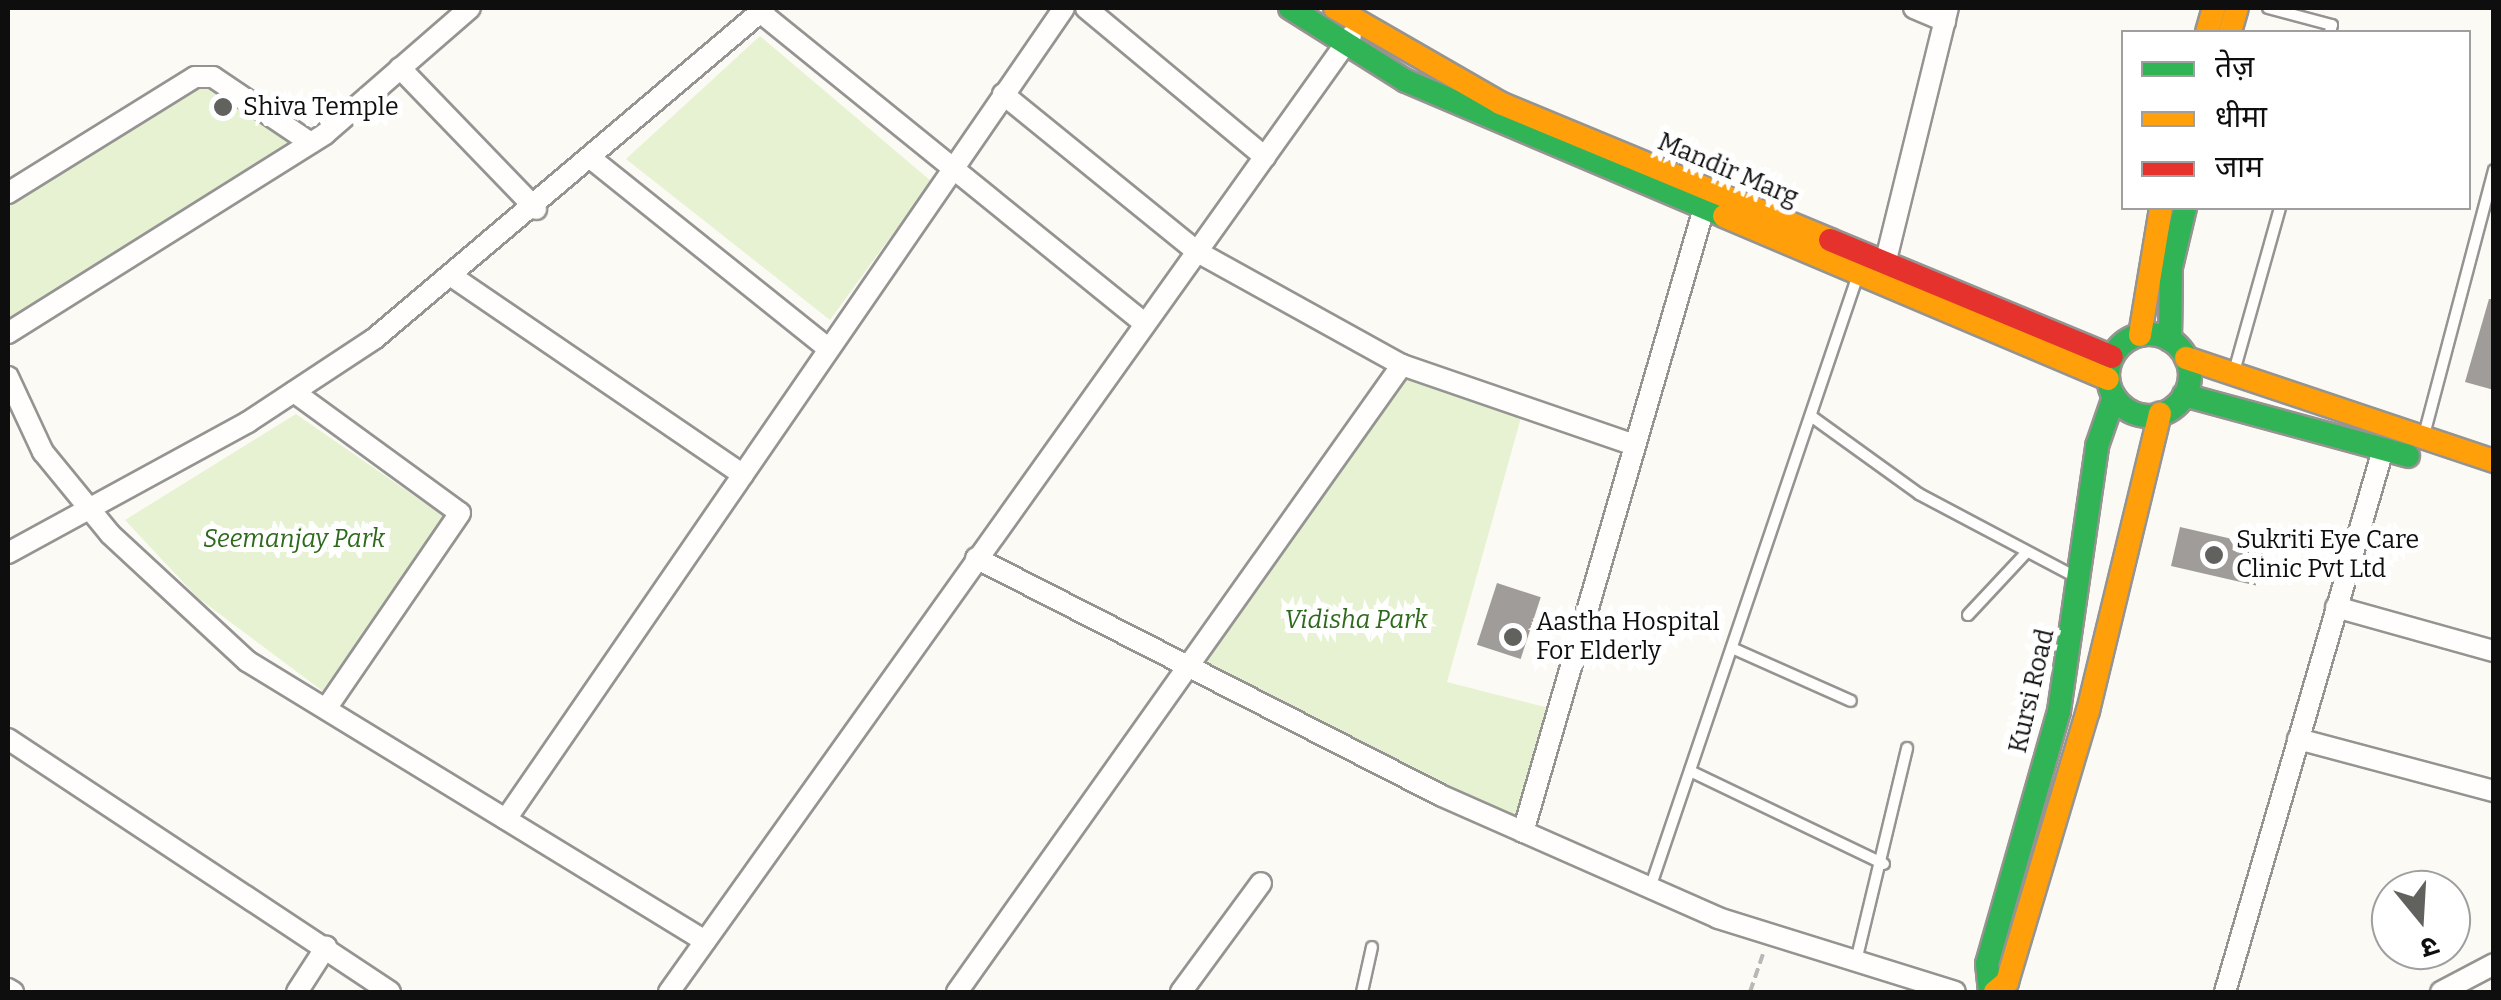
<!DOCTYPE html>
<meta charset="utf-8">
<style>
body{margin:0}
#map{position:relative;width:2501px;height:1000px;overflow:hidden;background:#fcfaf4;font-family:Bitter,"Noto Sans Devanagari",serif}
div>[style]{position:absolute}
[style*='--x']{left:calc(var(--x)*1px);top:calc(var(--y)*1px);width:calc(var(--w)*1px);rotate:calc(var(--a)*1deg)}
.green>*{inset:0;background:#e6f2d2}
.building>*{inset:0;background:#9f9c99;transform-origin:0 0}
.path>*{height:4px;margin-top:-2px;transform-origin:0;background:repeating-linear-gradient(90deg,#b8b8b7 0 10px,transparent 0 15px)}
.roads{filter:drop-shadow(2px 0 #959492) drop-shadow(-2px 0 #959492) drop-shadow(0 2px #959492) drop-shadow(0 -2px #959492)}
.lane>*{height:10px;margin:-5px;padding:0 5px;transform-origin:5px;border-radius:5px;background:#fffefd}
.street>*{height:20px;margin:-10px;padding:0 10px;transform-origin:10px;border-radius:10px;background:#fffefd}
.fast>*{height:22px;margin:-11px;padding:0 11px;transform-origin:11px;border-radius:11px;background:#30b455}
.fast>.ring{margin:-11px;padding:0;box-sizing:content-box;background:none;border:22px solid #30b455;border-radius:50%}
.slow>*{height:22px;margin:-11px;padding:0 11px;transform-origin:11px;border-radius:11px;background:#ff9f0a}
.jam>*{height:22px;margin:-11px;padding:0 11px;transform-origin:11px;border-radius:11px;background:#e5322d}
.dots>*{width:28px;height:28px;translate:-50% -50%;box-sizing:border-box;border:5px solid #fff;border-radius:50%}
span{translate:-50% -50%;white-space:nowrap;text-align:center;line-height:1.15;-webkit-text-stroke:10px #fff;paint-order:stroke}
.poi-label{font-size:25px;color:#0e0e0e}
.left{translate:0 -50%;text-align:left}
.street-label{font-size:25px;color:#0e0e0e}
.park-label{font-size:25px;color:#2d6a1b;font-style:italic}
.frame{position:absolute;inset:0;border:10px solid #0e0e0e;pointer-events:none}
.legend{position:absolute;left:2121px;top:30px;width:350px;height:180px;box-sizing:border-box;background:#fff;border:2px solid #9f9f9f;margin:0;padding:12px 18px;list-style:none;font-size:30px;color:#0e0e0e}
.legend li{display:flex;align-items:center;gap:20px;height:50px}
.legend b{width:50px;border:2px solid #9f9f9f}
.north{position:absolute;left:2371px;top:870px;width:100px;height:100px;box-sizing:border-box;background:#fff;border:2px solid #9f9f9f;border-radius:50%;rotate:162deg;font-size:28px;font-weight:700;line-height:40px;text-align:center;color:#0e0e0e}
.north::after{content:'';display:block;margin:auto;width:35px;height:45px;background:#61615e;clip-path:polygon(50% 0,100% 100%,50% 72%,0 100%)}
</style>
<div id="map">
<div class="green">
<div style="clip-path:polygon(760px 36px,931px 181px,830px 320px,626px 159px)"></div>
<div style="clip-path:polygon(205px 84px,297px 143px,8px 324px,8px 205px)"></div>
<div style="clip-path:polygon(1405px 371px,1522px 414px,1447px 682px,1549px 708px,1519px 822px,1195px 666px)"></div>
<div style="clip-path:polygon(296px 414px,446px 518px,324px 692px,197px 597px,125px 520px)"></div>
</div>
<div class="building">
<div style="clip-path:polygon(2489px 299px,2494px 299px,2494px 390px,2465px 382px)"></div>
<div style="left:2180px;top:527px;width:87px;height:40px;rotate:13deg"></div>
<div style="left:1497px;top:583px;width:46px;height:65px;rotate:18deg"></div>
</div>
<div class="path">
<div style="--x:1750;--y:992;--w:40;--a:-71.1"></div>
</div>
<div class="roads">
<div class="lane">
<div style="--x:2268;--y:8;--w:66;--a:14.9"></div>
<div style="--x:2332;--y:25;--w:7;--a:106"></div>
<div style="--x:2235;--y:368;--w:166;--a:-74.3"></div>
<div style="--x:1811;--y:416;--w:133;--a:35.8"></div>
<div style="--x:1919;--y:494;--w:175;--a:27.9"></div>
<div style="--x:2424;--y:435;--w:274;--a:-75.2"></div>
<div style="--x:1968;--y:615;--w:86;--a:-46.9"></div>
<div style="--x:1732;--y:648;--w:130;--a:24"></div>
<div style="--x:1690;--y:771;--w:215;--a:25.6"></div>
<div style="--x:1650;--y:888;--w:644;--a:-71.26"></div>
<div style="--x:1856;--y:961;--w:219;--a:-76.5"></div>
<div style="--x:1362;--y:992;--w:46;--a:-77.5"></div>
</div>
<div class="street">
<div style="--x:1086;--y:8;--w:233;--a:39.8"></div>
<div style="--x:1914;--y:8;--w:34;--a:23"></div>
<div style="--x:760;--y:12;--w:494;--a:39"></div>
<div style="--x:400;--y:68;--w:196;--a:46"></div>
<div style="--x:1003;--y:94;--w:249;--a:39.1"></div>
<div style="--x:1196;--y:251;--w:235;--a:29"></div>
<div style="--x:1402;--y:365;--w:242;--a:19"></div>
<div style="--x:593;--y:160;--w:302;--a:38.7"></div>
<div style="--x:8;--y:193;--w:220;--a:-31.8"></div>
<div style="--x:195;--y:77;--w:18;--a:0"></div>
<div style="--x:213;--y:77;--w:118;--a:34"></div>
<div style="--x:1883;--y:272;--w:272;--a:-76.2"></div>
<div style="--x:453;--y:277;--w:351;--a:34.3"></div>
<div style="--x:8;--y:333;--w:374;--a:-32.1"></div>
<div style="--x:325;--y:134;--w:192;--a:-41"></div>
<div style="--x:8;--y:377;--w:83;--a:65"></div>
<div style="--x:43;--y:452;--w:106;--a:50.7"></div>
<div style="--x:110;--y:534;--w:187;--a:42.8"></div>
<div style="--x:247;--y:661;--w:537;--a:31.44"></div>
<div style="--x:294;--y:392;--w:205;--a:36.1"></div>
<div style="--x:460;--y:513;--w:237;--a:124.4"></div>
<div style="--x:8;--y:553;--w:273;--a:-28.6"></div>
<div style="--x:248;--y:422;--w:151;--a:-33.4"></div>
<div style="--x:374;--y:339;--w:512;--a:-40.25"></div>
<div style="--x:976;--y:558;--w:523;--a:27.05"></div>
<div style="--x:1442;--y:796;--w:302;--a:23.8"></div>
<div style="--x:1718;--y:918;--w:248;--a:17.3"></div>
<div style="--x:2336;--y:607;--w:164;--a:15.6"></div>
<div style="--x:8;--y:739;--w:458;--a:33.5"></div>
<div style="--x:2298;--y:739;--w:203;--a:14.9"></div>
<div style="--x:506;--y:819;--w:984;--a:-55.47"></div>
<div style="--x:1523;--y:832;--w:660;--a:-73.82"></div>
<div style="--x:8;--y:989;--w:6;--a:31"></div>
<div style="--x:297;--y:992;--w:54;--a:-57.2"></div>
<div style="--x:669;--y:992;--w:1174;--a:-54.5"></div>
<div style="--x:957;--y:992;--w:769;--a:-54.64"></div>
<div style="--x:1181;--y:992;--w:135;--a:-53.7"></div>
<div style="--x:2225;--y:992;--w:565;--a:-73.75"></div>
<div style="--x:2441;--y:992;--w:60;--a:-27.8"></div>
</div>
<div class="fast">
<div style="--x:1290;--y:8;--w:137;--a:32.2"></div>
<div style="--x:1406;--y:81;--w:345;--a:23"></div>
<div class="ring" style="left:2108px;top:334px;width:60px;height:60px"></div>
<div style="--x:2170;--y:340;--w:73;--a:-89.2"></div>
<div style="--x:2171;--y:267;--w:61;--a:-76.7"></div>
<div style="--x:2184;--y:395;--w:232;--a:15.2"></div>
<div style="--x:1990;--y:992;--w:28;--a:-96"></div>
<div style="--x:1987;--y:964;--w:263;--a:-74.1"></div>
<div style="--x:2059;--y:711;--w:268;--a:-81.8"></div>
<div style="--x:2097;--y:446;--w:52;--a:-70.9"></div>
</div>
<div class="slow">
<div style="--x:1335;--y:8;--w:190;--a:29.9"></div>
<div style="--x:1500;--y:103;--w:357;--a:22.5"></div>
<div style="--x:2207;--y:32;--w:25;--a:-74"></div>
<div style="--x:2230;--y:32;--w:25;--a:-74"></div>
<div style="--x:1724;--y:216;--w:417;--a:23"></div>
<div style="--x:2140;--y:335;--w:129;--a:-80.6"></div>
<div style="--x:2186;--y:358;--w:325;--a:18.5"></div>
<div style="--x:1995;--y:992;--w:16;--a:-40"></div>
<div style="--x:2007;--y:982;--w:283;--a:-73.4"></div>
<div style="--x:2088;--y:711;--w:306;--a:-76.4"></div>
</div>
<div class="jam">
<div style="--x:1830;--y:240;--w:305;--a:22.5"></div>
</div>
</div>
<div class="dots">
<div style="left:223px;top:107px;background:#61615e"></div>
<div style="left:2214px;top:555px;background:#61615e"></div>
<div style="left:1513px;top:637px;background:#61615e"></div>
</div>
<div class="poi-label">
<span class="left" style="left:243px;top:107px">Shiva Temple</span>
<span class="left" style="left:2236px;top:555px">Sukriti Eye Care<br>Clinic Pvt Ltd</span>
<span class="left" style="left:1536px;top:637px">Aastha Hospital<br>For Elderly</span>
</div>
<div class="street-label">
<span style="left:1728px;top:170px;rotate:23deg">Mandir Marg</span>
<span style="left:2032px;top:691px;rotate:-77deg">Kursi Road</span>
</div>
<div class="park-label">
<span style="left:294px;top:539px">Seemanjay Park</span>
<span style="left:1356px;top:620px">Vidisha Park</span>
</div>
<div class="frame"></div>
<ul class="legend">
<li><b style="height:12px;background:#30b455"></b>तेज़</li>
<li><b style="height:12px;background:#ff9f0a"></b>धीमा</li>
<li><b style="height:12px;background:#e5322d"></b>जाम</li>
</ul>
<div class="north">उ</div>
</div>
